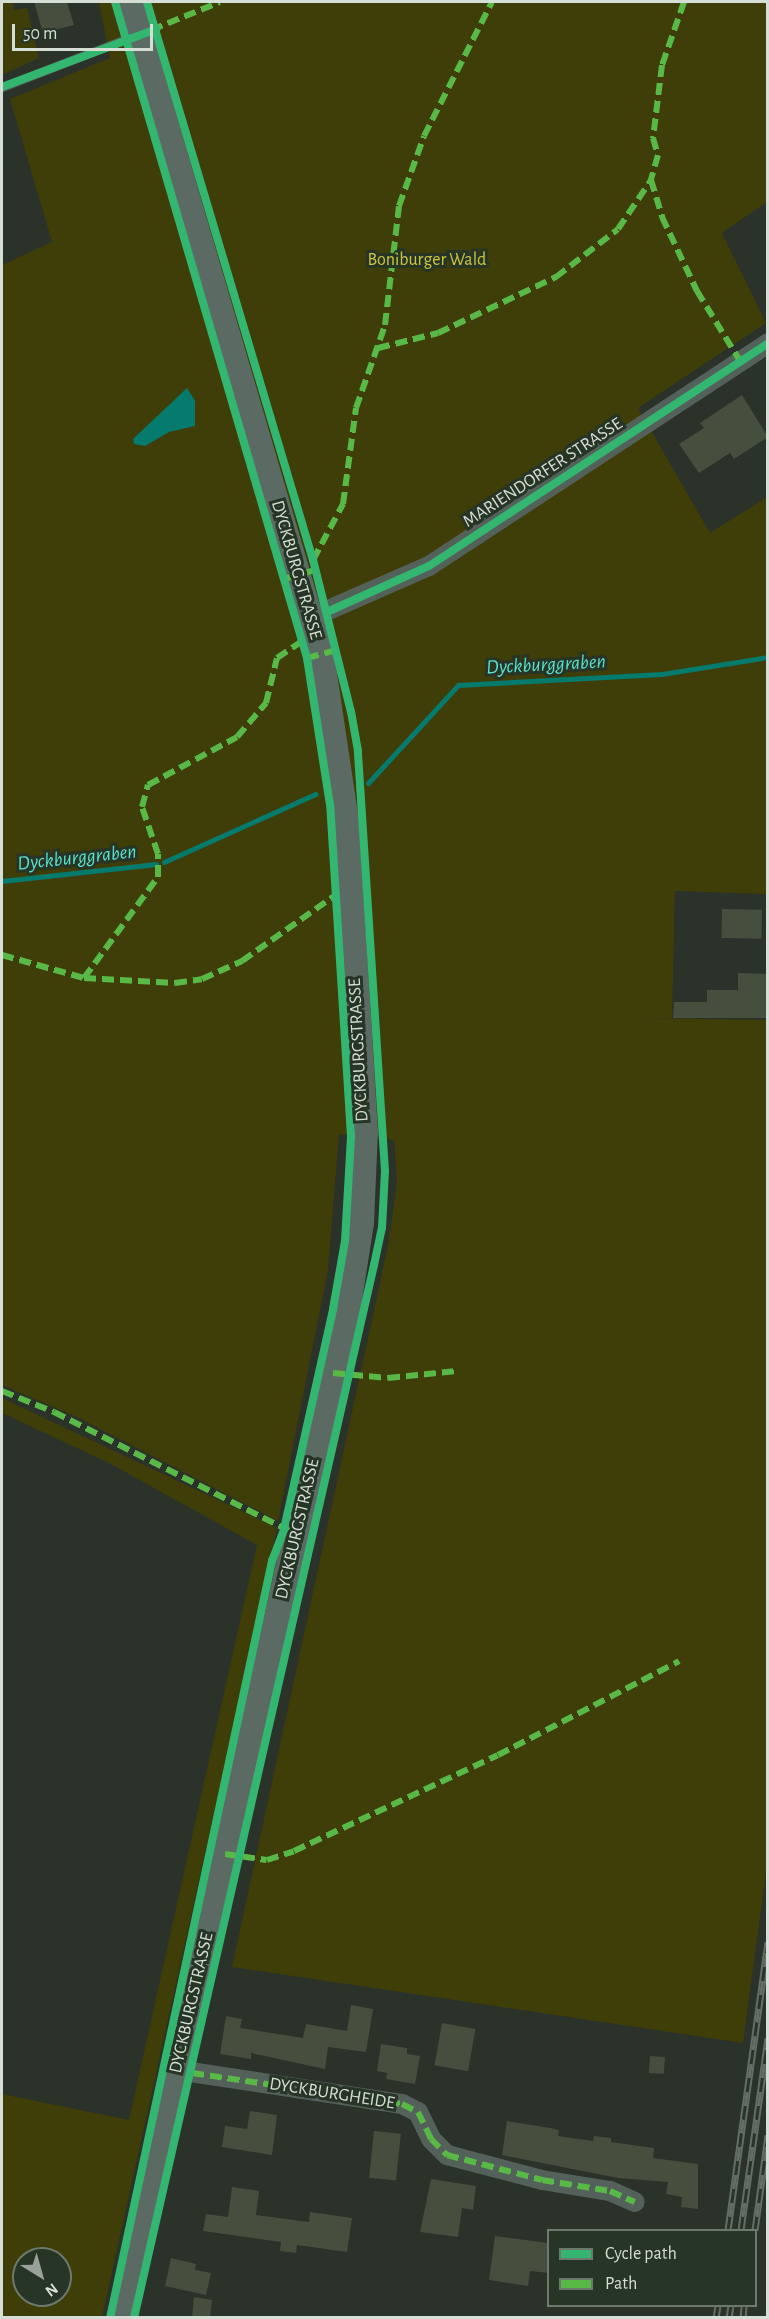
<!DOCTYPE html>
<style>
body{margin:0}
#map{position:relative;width:769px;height:2319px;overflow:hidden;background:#2a322a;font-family:"Alegreya Sans",sans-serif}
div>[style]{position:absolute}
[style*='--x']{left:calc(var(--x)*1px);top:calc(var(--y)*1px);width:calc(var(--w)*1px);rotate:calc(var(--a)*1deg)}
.green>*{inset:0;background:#3f3d08}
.water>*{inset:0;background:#057b6e}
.stream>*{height:5px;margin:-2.5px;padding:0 2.5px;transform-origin:2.5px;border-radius:2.5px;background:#057b6e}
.building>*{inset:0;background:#464e3e;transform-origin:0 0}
.lane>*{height:9px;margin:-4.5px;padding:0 4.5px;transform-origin:4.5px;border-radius:4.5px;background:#54615a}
.street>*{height:20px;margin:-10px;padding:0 10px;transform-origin:10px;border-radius:10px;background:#54615a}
.secondary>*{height:27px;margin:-13.5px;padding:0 13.5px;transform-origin:13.5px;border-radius:13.5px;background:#5b6b63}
.rail>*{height:7px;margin-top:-3.5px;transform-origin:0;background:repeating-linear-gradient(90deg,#273526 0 14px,#646e66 0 28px);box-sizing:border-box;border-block:2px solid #646e66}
.quiet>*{height:6px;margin-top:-3px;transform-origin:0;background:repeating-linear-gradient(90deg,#58b947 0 12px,transparent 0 18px)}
.cycleway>*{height:8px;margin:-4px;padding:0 4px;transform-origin:4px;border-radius:4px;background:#33b770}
span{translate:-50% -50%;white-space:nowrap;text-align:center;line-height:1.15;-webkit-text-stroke:6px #273526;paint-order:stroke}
.park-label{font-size:18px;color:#cdc63d}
.street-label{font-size:18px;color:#d5dfd5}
.water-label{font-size:20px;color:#5ae2cf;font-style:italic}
.frame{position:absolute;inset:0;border:3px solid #d5dfd5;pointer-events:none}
.legend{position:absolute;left:547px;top:2229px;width:210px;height:78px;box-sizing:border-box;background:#273526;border:2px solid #6d796c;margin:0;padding:8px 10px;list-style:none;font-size:18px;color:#d5dfd5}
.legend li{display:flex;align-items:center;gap:12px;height:30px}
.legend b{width:30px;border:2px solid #6d796c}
.north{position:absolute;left:12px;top:2247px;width:60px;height:60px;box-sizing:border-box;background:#273526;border:2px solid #6d796c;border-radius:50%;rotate:143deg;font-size:16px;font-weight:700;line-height:24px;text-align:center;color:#d5dfd5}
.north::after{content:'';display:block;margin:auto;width:21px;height:27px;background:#99a299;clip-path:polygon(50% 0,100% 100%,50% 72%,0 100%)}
.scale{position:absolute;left:12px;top:24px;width:141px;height:27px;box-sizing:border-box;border:3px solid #d5dfd5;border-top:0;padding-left:8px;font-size:18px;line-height:21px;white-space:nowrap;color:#d5dfd5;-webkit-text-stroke:4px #273526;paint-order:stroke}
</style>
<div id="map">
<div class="green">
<div style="clip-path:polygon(2px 2px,13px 2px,14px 10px,27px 8px,39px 58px,2px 75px)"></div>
<div style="clip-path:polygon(99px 2px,767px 2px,767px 202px,722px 233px,766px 323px,638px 408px,710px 533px,767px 497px,767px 894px,675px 891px,672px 1018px,646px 1018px,767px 1020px,768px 1858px,743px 2043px,232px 1967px,389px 1241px,397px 1181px,394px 1140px,339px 1134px,328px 1270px,278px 1521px,77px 1417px,2px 1385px,2px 265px,52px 242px,10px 99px,110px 58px)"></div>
<div style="clip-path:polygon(evenodd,2px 1398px,277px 1528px,102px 2317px,2px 2317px,2px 2094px,129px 2120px,257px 1545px,109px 1463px,2px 1413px,2px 1398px,24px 2259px,60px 2259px,60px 2295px,24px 2295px,24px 2259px)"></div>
</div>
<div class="water">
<div style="clip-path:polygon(187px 388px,195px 401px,195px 426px,169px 432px,145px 446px,134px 444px,133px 439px)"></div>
</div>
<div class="stream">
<div style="--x:368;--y:783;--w:133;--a:-47.4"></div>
<div style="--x:458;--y:685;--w:204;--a:-3.1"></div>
<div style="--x:662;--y:674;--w:107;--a:-9.1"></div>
<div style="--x:164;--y:862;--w:166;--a:-24.2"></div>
<div style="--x:2;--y:881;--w:155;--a:-6.3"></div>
</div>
<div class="building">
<div style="clip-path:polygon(34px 2px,67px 2px,74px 25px,43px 33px)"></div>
<div style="clip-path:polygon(742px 395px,768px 437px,734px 459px,730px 453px,699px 473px,679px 444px,704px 428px,700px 423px)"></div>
<div style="left:722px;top:909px;width:40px;height:29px;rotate:1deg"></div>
<div style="clip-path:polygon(738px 973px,768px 974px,768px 1018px,673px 1018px,674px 1002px,707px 1002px,707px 990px,738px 990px)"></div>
<div style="clip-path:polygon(351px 2005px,373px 2009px,366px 2052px,328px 2047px,325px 2069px,251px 2053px,251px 2059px,220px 2054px,226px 2016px,242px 2019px,240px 2028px,303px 2038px,306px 2024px,347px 2031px)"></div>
<div style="left:442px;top:2023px;width:34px;height:43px;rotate:10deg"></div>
<div style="clip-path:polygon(381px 2044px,407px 2048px,407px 2054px,420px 2056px,415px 2084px,386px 2079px,387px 2073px,377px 2071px)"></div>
<div style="left:650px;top:2056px;width:15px;height:17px;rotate:4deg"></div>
<div style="clip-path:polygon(250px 2111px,277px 2115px,272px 2155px,222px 2147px,225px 2126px,247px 2129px)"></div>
<div style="clip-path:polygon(507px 2121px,550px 2128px,559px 2130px,558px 2136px,593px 2141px,594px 2136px,611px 2138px,611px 2142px,654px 2148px,653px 2158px,698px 2164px,698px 2209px,681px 2207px,682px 2197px,666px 2194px,668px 2182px,618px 2178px,502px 2155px)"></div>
<div style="left:374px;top:2131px;width:27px;height:47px;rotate:6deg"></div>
<div style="clip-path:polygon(431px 2179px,476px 2186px,473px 2210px,462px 2208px,458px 2237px,420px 2232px)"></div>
<div style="clip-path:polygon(232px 2187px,259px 2191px,256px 2215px,309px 2222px,310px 2212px,352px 2218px,347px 2252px,297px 2245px,296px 2253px,280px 2251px,281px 2242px,203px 2231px,206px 2214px,228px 2217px)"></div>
<div style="clip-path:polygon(495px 2236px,549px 2243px,549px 2273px,530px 2271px,528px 2286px,489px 2280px)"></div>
<div style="clip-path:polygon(171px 2258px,196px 2264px,195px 2270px,211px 2273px,206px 2295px,165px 2286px)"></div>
<div style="clip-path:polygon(194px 2297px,212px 2300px,210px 2318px,192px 2318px)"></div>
</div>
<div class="lane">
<div style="--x:2;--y:87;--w:144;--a:-21.2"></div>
</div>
<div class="street">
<div style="--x:310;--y:618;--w:130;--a:-23.6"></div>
<div style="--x:429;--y:566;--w:406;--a:-33.3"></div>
<div style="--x:177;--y:2070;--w:228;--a:8.6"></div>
<div style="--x:402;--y:2104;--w:18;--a:27"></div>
<div style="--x:418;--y:2112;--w:30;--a:64"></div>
<div style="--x:431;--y:2139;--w:23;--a:45"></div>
<div style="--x:447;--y:2155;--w:98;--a:14.7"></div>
<div style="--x:542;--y:2180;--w:69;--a:9.2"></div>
<div style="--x:610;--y:2191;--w:27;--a:24"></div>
</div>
<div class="secondary">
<div style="--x:121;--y:2318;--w:1044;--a:-77.44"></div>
<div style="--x:348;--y:1299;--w:78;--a:-81.1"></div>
<div style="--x:360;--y:1222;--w:90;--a:-87.5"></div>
<div style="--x:364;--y:1132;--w:312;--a:-93.5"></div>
<div style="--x:345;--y:821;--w:169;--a:-98.5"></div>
<div style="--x:320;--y:654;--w:679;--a:-106.33"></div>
</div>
<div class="rail">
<div style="--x:728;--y:2230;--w:291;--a:-82.1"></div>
<div style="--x:741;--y:2230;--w:194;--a:-82"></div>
<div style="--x:755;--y:2230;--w:96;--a:-82.2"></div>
<div style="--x:716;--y:2318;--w:12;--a:-81"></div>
<div style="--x:729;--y:2318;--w:12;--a:-81"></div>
<div style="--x:743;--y:2318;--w:12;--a:-85"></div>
</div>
<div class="quiet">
<div style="--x:684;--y:2;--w:67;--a:109.2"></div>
<div style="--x:662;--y:65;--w:74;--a:97"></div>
<div style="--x:653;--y:138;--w:18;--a:74"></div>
<div style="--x:658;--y:155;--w:26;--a:106"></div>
<div style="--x:651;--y:180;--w:39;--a:73"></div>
<div style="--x:662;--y:217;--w:82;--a:64.7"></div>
<div style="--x:697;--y:291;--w:82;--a:58.4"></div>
<div style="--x:151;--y:30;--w:74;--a:-22.1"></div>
<div style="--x:378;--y:348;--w:62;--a:-14"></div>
<div style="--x:438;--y:333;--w:131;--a:-25.4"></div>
<div style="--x:556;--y:277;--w:78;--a:-37.7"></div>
<div style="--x:618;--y:229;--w:59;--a:-56"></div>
<div style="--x:313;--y:560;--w:64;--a:-61.8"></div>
<div style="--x:343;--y:504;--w:97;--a:-82.3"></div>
<div style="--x:356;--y:408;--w:88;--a:-70.7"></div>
<div style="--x:385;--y:325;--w:120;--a:-83.3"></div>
<div style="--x:399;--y:206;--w:74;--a:-70.3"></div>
<div style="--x:424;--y:136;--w:150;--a:-63.1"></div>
<div style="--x:284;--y:579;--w:32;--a:-16"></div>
<div style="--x:307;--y:658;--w:31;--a:-15"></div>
<div style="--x:2;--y:955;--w:85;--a:15.7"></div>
<div style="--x:84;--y:978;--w:91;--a:3.1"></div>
<div style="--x:175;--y:983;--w:27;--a:-8"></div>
<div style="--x:202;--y:979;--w:44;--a:-24.2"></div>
<div style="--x:242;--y:961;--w:116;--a:-35.2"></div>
<div style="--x:84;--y:978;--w:125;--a:-53.8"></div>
<div style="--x:158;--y:877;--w:23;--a:-90"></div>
<div style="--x:158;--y:854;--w:50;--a:-108.8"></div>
<div style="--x:142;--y:807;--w:23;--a:-75"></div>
<div style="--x:148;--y:785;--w:101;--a:-28.3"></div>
<div style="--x:237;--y:737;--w:45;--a:-49.5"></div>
<div style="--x:266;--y:703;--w:46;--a:-76.3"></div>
<div style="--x:277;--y:658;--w:30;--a:-34"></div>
<div style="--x:333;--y:1373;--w:55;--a:5.2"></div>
<div style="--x:388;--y:1378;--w:69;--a:-5.8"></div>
<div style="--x:2;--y:1391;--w:56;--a:22"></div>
<div style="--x:54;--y:1412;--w:272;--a:26.8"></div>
<div style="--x:225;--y:1854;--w:42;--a:8.1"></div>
<div style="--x:267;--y:1860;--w:28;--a:-18"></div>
<div style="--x:294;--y:1851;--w:225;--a:-25.2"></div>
<div style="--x:498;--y:1755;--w:204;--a:-27.4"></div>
<div style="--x:192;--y:2073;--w:212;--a:8.4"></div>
<div style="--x:402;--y:2104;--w:18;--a:27"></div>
<div style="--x:418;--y:2112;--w:30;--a:64"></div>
<div style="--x:431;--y:2139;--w:23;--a:45"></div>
<div style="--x:447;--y:2155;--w:98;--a:14.7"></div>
<div style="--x:542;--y:2180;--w:69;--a:9.2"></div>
<div style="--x:610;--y:2191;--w:27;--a:24"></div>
</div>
<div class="cycleway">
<div style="--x:2;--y:87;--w:165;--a:-20.6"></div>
<div style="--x:327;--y:612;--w:112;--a:-24.3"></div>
<div style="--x:429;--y:566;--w:406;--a:-33.3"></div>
<div style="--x:110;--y:2318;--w:774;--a:-77.92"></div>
<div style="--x:272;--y:1561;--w:34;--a:-69"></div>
<div style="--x:284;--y:1529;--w:225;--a:-77.4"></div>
<div style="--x:333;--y:1309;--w:69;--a:-80"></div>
<div style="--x:345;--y:1241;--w:105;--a:-86.7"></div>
<div style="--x:351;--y:1136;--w:332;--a:-93.6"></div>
<div style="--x:330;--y:805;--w:149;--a:-98.9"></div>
<div style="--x:307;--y:658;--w:684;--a:-106.31"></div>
<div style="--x:134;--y:2318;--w:1080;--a:-77.16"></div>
<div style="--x:374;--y:1265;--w:38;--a:-78"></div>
<div style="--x:382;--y:1228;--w:57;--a:-87"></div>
<div style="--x:385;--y:1171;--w:421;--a:-93.7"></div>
<div style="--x:358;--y:751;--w:40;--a:-100"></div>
<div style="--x:351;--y:712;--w:157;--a:-104"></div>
<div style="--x:313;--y:560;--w:582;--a:-106.57"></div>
</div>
<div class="park-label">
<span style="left:427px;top:260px">Boniburger Wald</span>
</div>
<div class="street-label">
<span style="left:543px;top:473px;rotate:-33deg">MARIENDORFER STRASSE</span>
<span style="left:296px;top:570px;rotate:74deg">DYCKBURGSTRASSE</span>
<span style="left:359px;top:1050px;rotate:-93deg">DYCKBURGSTRASSE</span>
<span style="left:298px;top:1529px;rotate:-77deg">DYCKBURGSTRASSE</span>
<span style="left:192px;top:2003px;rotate:-77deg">DYCKBURGSTRASSE</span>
<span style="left:332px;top:2094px;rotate:9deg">DYCKBURGHEIDE</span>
</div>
<div class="water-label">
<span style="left:546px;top:665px;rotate:-3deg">Dyckburggraben</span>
<span style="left:77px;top:858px;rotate:-6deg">Dyckburggraben</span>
</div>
<div class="frame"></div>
<ul class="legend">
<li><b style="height:8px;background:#33b770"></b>Cycle path</li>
<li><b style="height:8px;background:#58b947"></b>Path</li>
</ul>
<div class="north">N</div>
<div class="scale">50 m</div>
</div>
